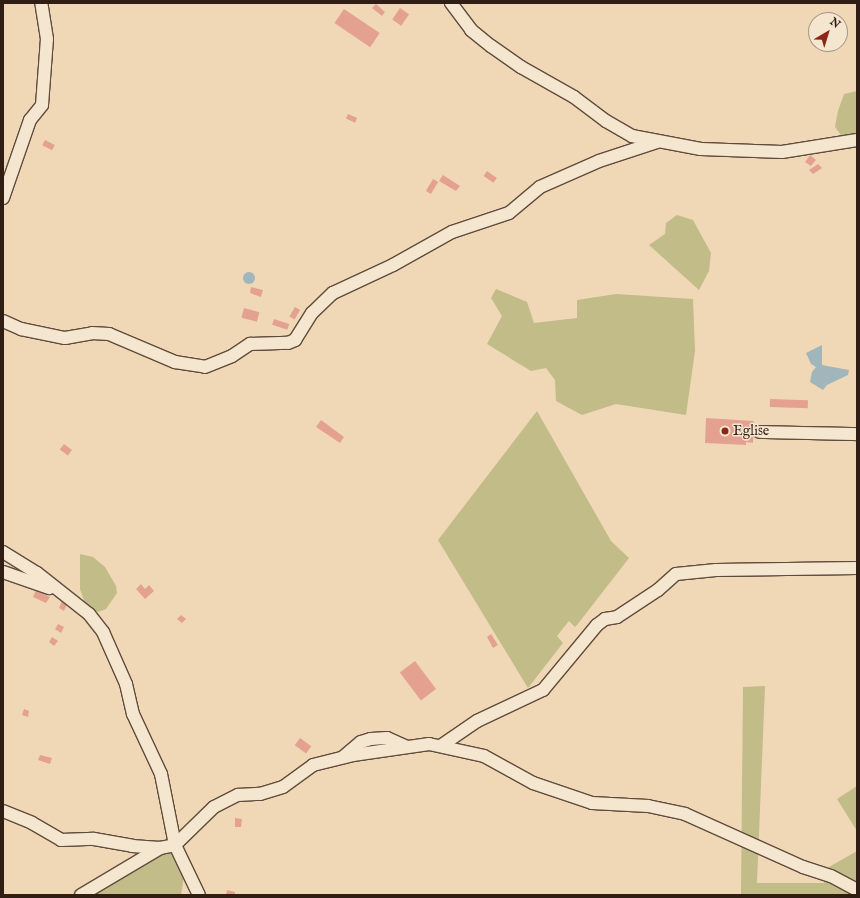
<!DOCTYPE html>
<style>
body{margin:0}
#map{position:relative;width:860px;height:898px;overflow:hidden;background:#f0d8b6;font-family:"IM FELL English",serif}
div>[style]{position:absolute}
[style*='--x']{left:calc(var(--x)*1px);top:calc(var(--y)*1px);width:calc(var(--w)*1px);rotate:calc(var(--a)*1deg)}
.green>*{inset:0;background:#c1bc88}
.water>*{inset:0;background:#a1b6ba}
.round{border-radius:50%}
.building>*{inset:0;background:#e5a190;transform-origin:0 0}
.roads{filter:drop-shadow(1px 0 #604c3c) drop-shadow(-1px 0 #604c3c) drop-shadow(0 1px #604c3c) drop-shadow(0 -1px #604c3c)}
.street>*{height:12px;margin:-6px;padding:0 6px;transform-origin:6px;border-radius:6px;background:#f5e6d0}
.dots>*{width:11px;height:11px;translate:-50% -50%;box-sizing:border-box;border:2px solid #f5e6d0;border-radius:50%}
span{translate:-50% -50%;white-space:nowrap;text-align:center;line-height:1.15;-webkit-text-stroke:3px #f5e6d0;paint-order:stroke}
.poi-label{font-size:14px;color:#301d13}
.left{translate:0 -50%;text-align:left}
.frame{position:absolute;inset:0;border:4px solid #301d13;pointer-events:none}
.north{position:absolute;left:808px;top:12px;width:40px;height:40px;box-sizing:border-box;background:#f5e6d0;border:1px solid #a69684;border-radius:50%;rotate:38deg;font-size:11px;font-weight:700;line-height:16px;text-align:center;color:#301d13}
.north::after{content:'';display:block;margin:auto;width:14px;height:18px;background:#8f2418;clip-path:polygon(50% 0,100% 100%,50% 72%,0 100%)}
</style>
<div id="map">
<div class="green">
<div style="clip-path:polygon(857px 91px,857px 140px,846px 142px,835px 127px,838px 111px,844px 94px)"></div>
<div style="clip-path:polygon(677px 215px,693px 220px,711px 253px,709px 271px,699px 290px,649px 245px,665px 234px,666px 223px)"></div>
<div style="clip-path:polygon(496px 289px,527px 302px,534px 323px,577px 318px,577px 300px,616px 294px,693px 299px,695px 351px,686px 415px,616px 404px,582px 415px,556px 401px,555px 380px,546px 368px,531px 371px,487px 344px,502px 316px,491px 298px)"></div>
<div style="clip-path:polygon(537px 411px,611px 541px,629px 558px,577px 625px,575px 627px,569px 621px,557px 636px,563px 643px,528px 688px,438px 540px)"></div>
<div style="clip-path:polygon(80px 554px,93px 557px,105px 567px,116px 586px,117px 593px,106px 609px,98px 612px,86px 606px,80px 589px)"></div>
<div style="clip-path:polygon(765px 686px,757px 883px,824px 883px,829px 867px,857px 851px,857px 895px,741px 895px,743px 687px)"></div>
<div style="clip-path:polygon(857px 786px,857px 831px,837px 799px)"></div>
<div style="clip-path:polygon(175px 845px,185px 870px,181px 895px,96px 895px,92px 889px)"></div>
</div>
<div class="water">
<div class="round" style="left:243px;top:272px;width:12px;height:12px"></div>
<div style="clip-path:polygon(822px 345px,822px 365px,849px 370px,848px 375px,827px 385px,823px 390px,810px 382px,812px 372px,816px 367px,811px 364px,806px 353px)"></div>
</div>
<div class="building">
<div style="clip-path:polygon(376px 4px,385px 12px,382px 16px,372px 8px)"></div>
<div style="left:400px;top:8px;width:11px;height:14px;rotate:34deg"></div>
<div style="left:344px;top:9px;width:43px;height:17px;rotate:34deg"></div>
<div style="left:348px;top:114px;width:10px;height:5px;rotate:24deg"></div>
<div style="left:45px;top:140px;width:11px;height:6px;rotate:27deg"></div>
<div style="clip-path:polygon(810px 155px,816px 160px,811px 166px,805px 162px)"></div>
<div style="clip-path:polygon(818px 164px,822px 168px,813px 174px,809px 170px)"></div>
<div style="left:487px;top:171px;width:12px;height:6px;rotate:35deg"></div>
<div style="clip-path:polygon(443px 175px,460px 186px,456px 191px,439px 181px)"></div>
<div style="left:433px;top:179px;width:6px;height:14px;rotate:31deg"></div>
<div style="clip-path:polygon(251px 287px,263px 290px,261px 297px,250px 293px)"></div>
<div style="left:295px;top:307px;width:6px;height:11px;rotate:31deg"></div>
<div style="left:244px;top:308px;width:16px;height:10px;rotate:15deg"></div>
<div style="left:274px;top:319px;width:16px;height:6px;rotate:18deg"></div>
<div style="left:770px;top:399px;width:38px;height:8px;rotate:2deg"></div>
<div style="clip-path:polygon(706px 418px,754px 421px,753px 443px,746px 442px,746px 445px,705px 443px)"></div>
<div style="clip-path:polygon(321px 420px,344px 437px,340px 443px,316px 427px)"></div>
<div style="left:64px;top:444px;width:10px;height:7px;rotate:37deg"></div>
<div style="clip-path:polygon(141px 584px,145px 589px,149px 585px,154px 591px,145px 599px,136px 589px)"></div>
<div style="clip-path:polygon(36px 590px,50px 597px,46px 603px,33px 597px)"></div>
<div style="clip-path:polygon(62px 601px,67px 604px,64px 611px,59px 608px)"></div>
<div style="clip-path:polygon(181px 615px,186px 619px,182px 623px,177px 619px)"></div>
<div style="clip-path:polygon(58px 624px,64px 627px,61px 633px,55px 629px)"></div>
<div style="clip-path:polygon(491px 634px,498px 645px,493px 648px,487px 637px)"></div>
<div style="clip-path:polygon(52px 637px,58px 641px,54px 646px,49px 642px)"></div>
<div style="left:415px;top:661px;width:35px;height:19px;rotate:53deg"></div>
<div style="clip-path:polygon(24px 709px,29px 711px,28px 717px,22px 715px)"></div>
<div style="left:300px;top:738px;width:14px;height:9px;rotate:36deg"></div>
<div style="clip-path:polygon(40px 755px,52px 758px,50px 764px,38px 760px)"></div>
<div style="clip-path:polygon(235px 818px,242px 819px,241px 827px,235px 827px)"></div>
<div style="clip-path:polygon(227px 890px,235px 892px,235px 895px,226px 895px)"></div>
</div>
<div class="roads">
<div class="street">
<div style="--x:451;--y:3;--w:34;--a:53"></div>
<div style="--x:471;--y:30;--w:26;--a:39"></div>
<div style="--x:491;--y:46;--w:37;--a:35"></div>
<div style="--x:521;--y:67;--w:61;--a:29.5"></div>
<div style="--x:574;--y:97;--w:40;--a:37"></div>
<div style="--x:606;--y:121;--w:30;--a:30"></div>
<div style="--x:632;--y:136;--w:70;--a:10.7"></div>
<div style="--x:701;--y:149;--w:81;--a:2.1"></div>
<div style="--x:782;--y:152;--w:76;--a:-9.1"></div>
<div style="--x:3;--y:198;--w:83;--a:-70.9"></div>
<div style="--x:30;--y:120;--w:19;--a:-51"></div>
<div style="--x:42;--y:105;--w:66;--a:-85.7"></div>
<div style="--x:47;--y:39;--w:36;--a:-99"></div>
<div style="--x:3;--y:321;--w:20;--a:24"></div>
<div style="--x:21;--y:329;--w:45;--a:11.6"></div>
<div style="--x:65;--y:338;--w:27;--a:-10"></div>
<div style="--x:92;--y:333;--w:17;--a:3"></div>
<div style="--x:109;--y:334;--w:72;--a:23"></div>
<div style="--x:175;--y:362;--w:30;--a:9"></div>
<div style="--x:205;--y:367;--w:29;--a:-22"></div>
<div style="--x:232;--y:356;--w:22;--a:-34"></div>
<div style="--x:250;--y:344;--w:38;--a:-2"></div>
<div style="--x:288;--y:343;--w:8;--a:-23"></div>
<div style="--x:295;--y:340;--w:32;--a:-58"></div>
<div style="--x:312;--y:313;--w:29;--a:-44"></div>
<div style="--x:333;--y:293;--w:66;--a:-25"></div>
<div style="--x:393;--y:265;--w:68;--a:-29.2"></div>
<div style="--x:452;--y:232;--w:60;--a:-18.4"></div>
<div style="--x:509;--y:213;--w:40;--a:-40"></div>
<div style="--x:540;--y:187;--w:64;--a:-23.8"></div>
<div style="--x:599;--y:161;--w:61;--a:-18.1"></div>
<div style="--x:760;--y:432;--w:97;--a:1.2"></div>
<div style="--x:3;--y:552;--w:40;--a:32"></div>
<div style="--x:37;--y:573;--w:66;--a:38.3"></div>
<div style="--x:89;--y:614;--w:23;--a:52"></div>
<div style="--x:103;--y:632;--w:57;--a:66.1"></div>
<div style="--x:126;--y:684;--w:31;--a:77"></div>
<div style="--x:133;--y:714;--w:66;--a:65"></div>
<div style="--x:161;--y:774;--w:72;--a:78.8"></div>
<div style="--x:175;--y:845;--w:55;--a:64.4"></div>
<div style="--x:3;--y:572;--w:49;--a:19.2"></div>
<div style="--x:442;--y:745;--w:42;--a:-34.4"></div>
<div style="--x:477;--y:721;--w:73;--a:-25.2"></div>
<div style="--x:543;--y:690;--w:85;--a:-50.3"></div>
<div style="--x:597;--y:625;--w:10;--a:-37"></div>
<div style="--x:605;--y:619;--w:12;--a:-9"></div>
<div style="--x:617;--y:617;--w:49;--a:-33.4"></div>
<div style="--x:658;--y:590;--w:24;--a:-42"></div>
<div style="--x:676;--y:574;--w:40;--a:-5.7"></div>
<div style="--x:716;--y:570;--w:141;--a:-0.8"></div>
<div style="--x:343;--y:757;--w:23;--a:-40"></div>
<div style="--x:361;--y:742;--w:10;--a:-17"></div>
<div style="--x:371;--y:739;--w:16;--a:-4"></div>
<div style="--x:387;--y:738;--w:22;--a:24"></div>
<div style="--x:3;--y:811;--w:31;--a:22"></div>
<div style="--x:32;--y:823;--w:34;--a:30"></div>
<div style="--x:61;--y:840;--w:33;--a:-2"></div>
<div style="--x:94;--y:839;--w:39;--a:10"></div>
<div style="--x:132;--y:846;--w:28;--a:4"></div>
<div style="--x:160;--y:848;--w:15;--a:-11"></div>
<div style="--x:175;--y:845;--w:54;--a:-44.3"></div>
<div style="--x:214;--y:807;--w:27;--a:-27"></div>
<div style="--x:238;--y:795;--w:22;--a:-3"></div>
<div style="--x:260;--y:794;--w:24;--a:-17"></div>
<div style="--x:283;--y:787;--w:37;--a:-36"></div>
<div style="--x:313;--y:765;--w:41;--a:-14"></div>
<div style="--x:353;--y:755;--w:77;--a:-8.2"></div>
<div style="--x:429;--y:744;--w:56;--a:12.3"></div>
<div style="--x:484;--y:756;--w:56;--a:28.9"></div>
<div style="--x:533;--y:783;--w:62;--a:18.7"></div>
<div style="--x:592;--y:803;--w:56;--a:3.1"></div>
<div style="--x:648;--y:806;--w:38;--a:12"></div>
<div style="--x:685;--y:814;--w:129;--a:24.2"></div>
<div style="--x:803;--y:867;--w:29;--a:18"></div>
<div style="--x:831;--y:876;--w:30;--a:28"></div>
<div style="--x:81;--y:895;--w:92;--a:-30.7"></div>
</div>
</div>
<div class="dots">
<div style="left:725px;top:431px;background:#8f2418"></div>
</div>
<div class="poi-label">
<span class="left" style="left:733px;top:431px">Eglise</span>
</div>
<div class="frame"></div>
<div class="north">N</div>
</div>
